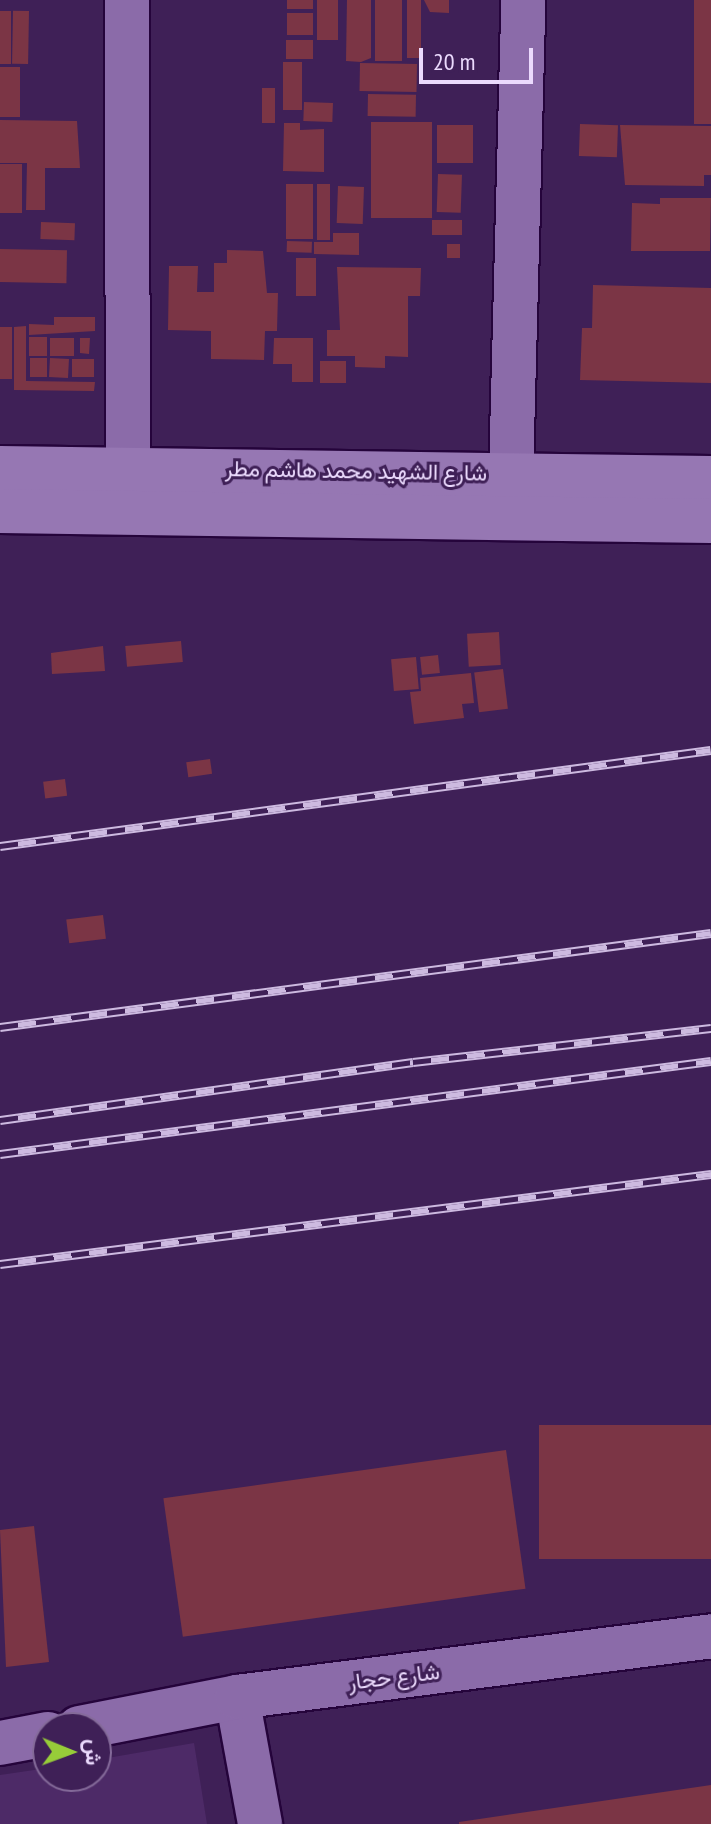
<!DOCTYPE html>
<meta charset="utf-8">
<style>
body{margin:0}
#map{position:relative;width:711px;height:1824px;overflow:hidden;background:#3f2057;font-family:"PT Sans Narrow",Vazirmatn,sans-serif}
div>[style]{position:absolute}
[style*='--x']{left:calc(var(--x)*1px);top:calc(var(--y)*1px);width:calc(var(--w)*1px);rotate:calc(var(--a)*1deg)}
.built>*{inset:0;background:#4d2a67}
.building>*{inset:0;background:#7b3545;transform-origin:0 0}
.roads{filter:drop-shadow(2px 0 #25043b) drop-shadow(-2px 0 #25043b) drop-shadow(0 2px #25043b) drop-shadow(0 -2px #25043b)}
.minor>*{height:44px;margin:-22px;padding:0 22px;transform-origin:22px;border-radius:22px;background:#8b6ba9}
.major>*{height:44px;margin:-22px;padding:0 22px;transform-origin:22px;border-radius:22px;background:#9677b3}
.rail>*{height:9px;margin-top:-4.5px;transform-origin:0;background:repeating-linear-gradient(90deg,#3f2057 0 18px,#cdbae0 0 36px);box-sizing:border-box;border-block:2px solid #cdbae0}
span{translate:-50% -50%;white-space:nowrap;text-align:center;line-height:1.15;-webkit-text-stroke:6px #3f2057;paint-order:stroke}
.street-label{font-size:22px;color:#ebdafd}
.north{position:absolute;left:32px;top:1712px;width:80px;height:80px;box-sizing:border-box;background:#3f2057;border:2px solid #846a99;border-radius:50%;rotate:91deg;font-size:22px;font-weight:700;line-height:32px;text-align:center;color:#ebdafd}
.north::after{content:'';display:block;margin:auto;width:28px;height:36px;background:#97cc39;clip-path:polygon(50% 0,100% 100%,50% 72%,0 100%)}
.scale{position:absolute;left:419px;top:48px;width:114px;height:36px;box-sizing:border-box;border:4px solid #ebdafd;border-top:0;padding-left:10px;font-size:24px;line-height:28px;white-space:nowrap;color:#ebdafd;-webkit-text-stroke:6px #3f2057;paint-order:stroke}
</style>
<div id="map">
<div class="built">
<div style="clip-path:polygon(194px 1743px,207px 1824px,0 1824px,0 1775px,48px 1768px,48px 1776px,96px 1776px,96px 1760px)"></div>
</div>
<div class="building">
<div style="left:287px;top:0;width:26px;height:9px"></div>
<div style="left:317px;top:0;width:21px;height:40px"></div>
<div style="clip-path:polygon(347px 0,371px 0,371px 58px,361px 62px,346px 61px)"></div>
<div style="left:375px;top:0;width:27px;height:61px"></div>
<div style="left:407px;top:0;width:14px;height:58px"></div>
<div style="clip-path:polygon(424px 0,449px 0,449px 13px,430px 12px)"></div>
<div style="left:694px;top:0;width:17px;height:124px"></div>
<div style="left:0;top:11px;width:11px;height:53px"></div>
<div style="left:29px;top:11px;width:53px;height:16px;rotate:91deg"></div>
<div style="left:287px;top:13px;width:26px;height:22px"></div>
<div style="left:286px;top:40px;width:27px;height:19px"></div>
<div style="left:283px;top:62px;width:19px;height:48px"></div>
<div style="left:360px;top:63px;width:57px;height:28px;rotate:1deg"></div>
<div style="left:0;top:67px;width:20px;height:50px"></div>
<div style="left:262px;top:88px;width:13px;height:35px"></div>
<div style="left:368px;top:94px;width:48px;height:22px;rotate:1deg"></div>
<div style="left:304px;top:102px;width:29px;height:19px;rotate:2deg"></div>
<div style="clip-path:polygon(0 120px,77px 121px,80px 168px,45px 168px,45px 210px,26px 210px,27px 163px,0 163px)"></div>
<div style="left:371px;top:122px;width:61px;height:96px"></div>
<div style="clip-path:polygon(284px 123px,300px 123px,300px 130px,324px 129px,324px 172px,283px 171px)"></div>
<div style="left:580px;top:124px;width:38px;height:32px;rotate:2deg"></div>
<div style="left:437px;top:125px;width:36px;height:38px"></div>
<div style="clip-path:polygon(620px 125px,711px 126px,711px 175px,704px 175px,704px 186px,625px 185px)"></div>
<div style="left:0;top:164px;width:22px;height:49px"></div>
<div style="left:438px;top:174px;width:24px;height:38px;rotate:2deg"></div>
<div style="left:286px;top:184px;width:27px;height:55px"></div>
<div style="left:317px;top:184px;width:13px;height:56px"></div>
<div style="left:338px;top:186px;width:26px;height:37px;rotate:2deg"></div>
<div style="clip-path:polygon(660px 198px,711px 198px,710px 251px,631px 251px,632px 203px,660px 204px)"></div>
<div style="left:432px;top:220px;width:30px;height:15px"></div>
<div style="left:41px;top:222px;width:34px;height:17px;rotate:2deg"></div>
<div style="clip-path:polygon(333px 233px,359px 233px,359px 255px,314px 254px,314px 242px,333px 242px)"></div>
<div style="left:287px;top:241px;width:25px;height:11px;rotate:2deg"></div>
<div style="left:447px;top:244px;width:13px;height:14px"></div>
<div style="left:0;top:249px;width:67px;height:33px;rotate:1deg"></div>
<div style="clip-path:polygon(227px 250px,263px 251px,267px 293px,278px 293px,277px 331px,265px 331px,264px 360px,211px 359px,211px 331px,168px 330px,169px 266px,198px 266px,197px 292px,214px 292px,214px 263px,227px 263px)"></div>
<div style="left:296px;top:258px;width:20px;height:38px"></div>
<div style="clip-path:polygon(337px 267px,421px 268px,420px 296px,408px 296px,408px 357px,385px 356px,385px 368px,355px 367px,355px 356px,327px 356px,327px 330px,340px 330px)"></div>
<div style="clip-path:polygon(593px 285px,711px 288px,711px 383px,580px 380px,582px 328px,592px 328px)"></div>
<div style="clip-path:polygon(54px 317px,95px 317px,95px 331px,29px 335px,29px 324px,54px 325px)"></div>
<div style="clip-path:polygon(26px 326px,26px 381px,95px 382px,94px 391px,14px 390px,14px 327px)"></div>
<div style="left:0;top:327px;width:12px;height:52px"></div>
<div style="left:29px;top:337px;width:18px;height:19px"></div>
<div style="left:50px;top:338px;width:24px;height:18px"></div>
<div style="clip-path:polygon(80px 338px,90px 338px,89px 354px,80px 353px)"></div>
<div style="clip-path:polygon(274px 338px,313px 338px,313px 382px,292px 382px,292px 364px,273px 364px)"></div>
<div style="left:47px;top:358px;width:19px;height:17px;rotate:90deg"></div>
<div style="left:50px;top:358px;width:19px;height:19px;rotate:3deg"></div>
<div style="left:72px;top:359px;width:22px;height:18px"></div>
<div style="left:320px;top:361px;width:26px;height:22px"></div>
<div style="left:499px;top:632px;width:33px;height:32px;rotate:87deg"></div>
<div style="left:181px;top:641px;width:21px;height:56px;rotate:85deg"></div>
<div style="clip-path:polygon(103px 646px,105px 671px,52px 674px,51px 653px)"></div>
<div style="left:438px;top:655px;width:18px;height:18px;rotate:84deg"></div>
<div style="left:416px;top:657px;width:32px;height:25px;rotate:85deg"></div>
<div style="left:503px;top:669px;width:40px;height:29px;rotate:83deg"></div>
<div style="clip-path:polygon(471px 673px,474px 703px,462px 704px,464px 718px,414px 724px,410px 692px,421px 691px,420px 678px)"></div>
<div style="left:210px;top:759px;width:15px;height:24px;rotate:82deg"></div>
<div style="left:65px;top:779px;width:17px;height:22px;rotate:83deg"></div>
<div style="left:103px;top:915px;width:24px;height:37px;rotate:83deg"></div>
<div style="left:711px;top:1425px;width:134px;height:172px;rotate:90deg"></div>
<div style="left:506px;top:1450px;width:140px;height:346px;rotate:82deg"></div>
<div style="clip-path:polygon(34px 1526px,49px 1662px,6px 1667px,0 1530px)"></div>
<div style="clip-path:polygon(711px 1785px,711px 1824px,459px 1824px,459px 1822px)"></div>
</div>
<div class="roads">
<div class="minor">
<div style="--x:127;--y:0;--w:466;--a:89.9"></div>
<div style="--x:511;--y:474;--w:474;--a:-88.5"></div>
<div style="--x:237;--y:1697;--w:129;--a:79.7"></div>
<div style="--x:79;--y:1728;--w:161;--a:-11.1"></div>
<div style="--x:237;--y:1697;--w:478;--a:-7.3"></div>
<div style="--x:0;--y:1743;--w:49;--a:-10.6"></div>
</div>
<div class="major">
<div style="--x:0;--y:468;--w:711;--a:0.81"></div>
<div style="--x:0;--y:511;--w:711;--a:0.81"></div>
</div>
</div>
<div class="rail">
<div style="--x:0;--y:846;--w:717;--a:-7.69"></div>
<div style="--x:0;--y:1027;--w:717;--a:-7.53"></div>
<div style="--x:0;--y:1120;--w:417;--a:-8"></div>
<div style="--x:413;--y:1062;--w:300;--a:-6.5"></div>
<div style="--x:0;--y:1154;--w:717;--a:-7.45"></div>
<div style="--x:0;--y:1264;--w:717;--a:-7.21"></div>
</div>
<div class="street-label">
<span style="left:356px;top:471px;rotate:1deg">شارع الشهيد محمد هاشم مطر</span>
<span style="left:394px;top:1677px;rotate:-7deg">شارع حجار</span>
</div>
<div class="north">ش</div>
<div class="scale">20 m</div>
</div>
